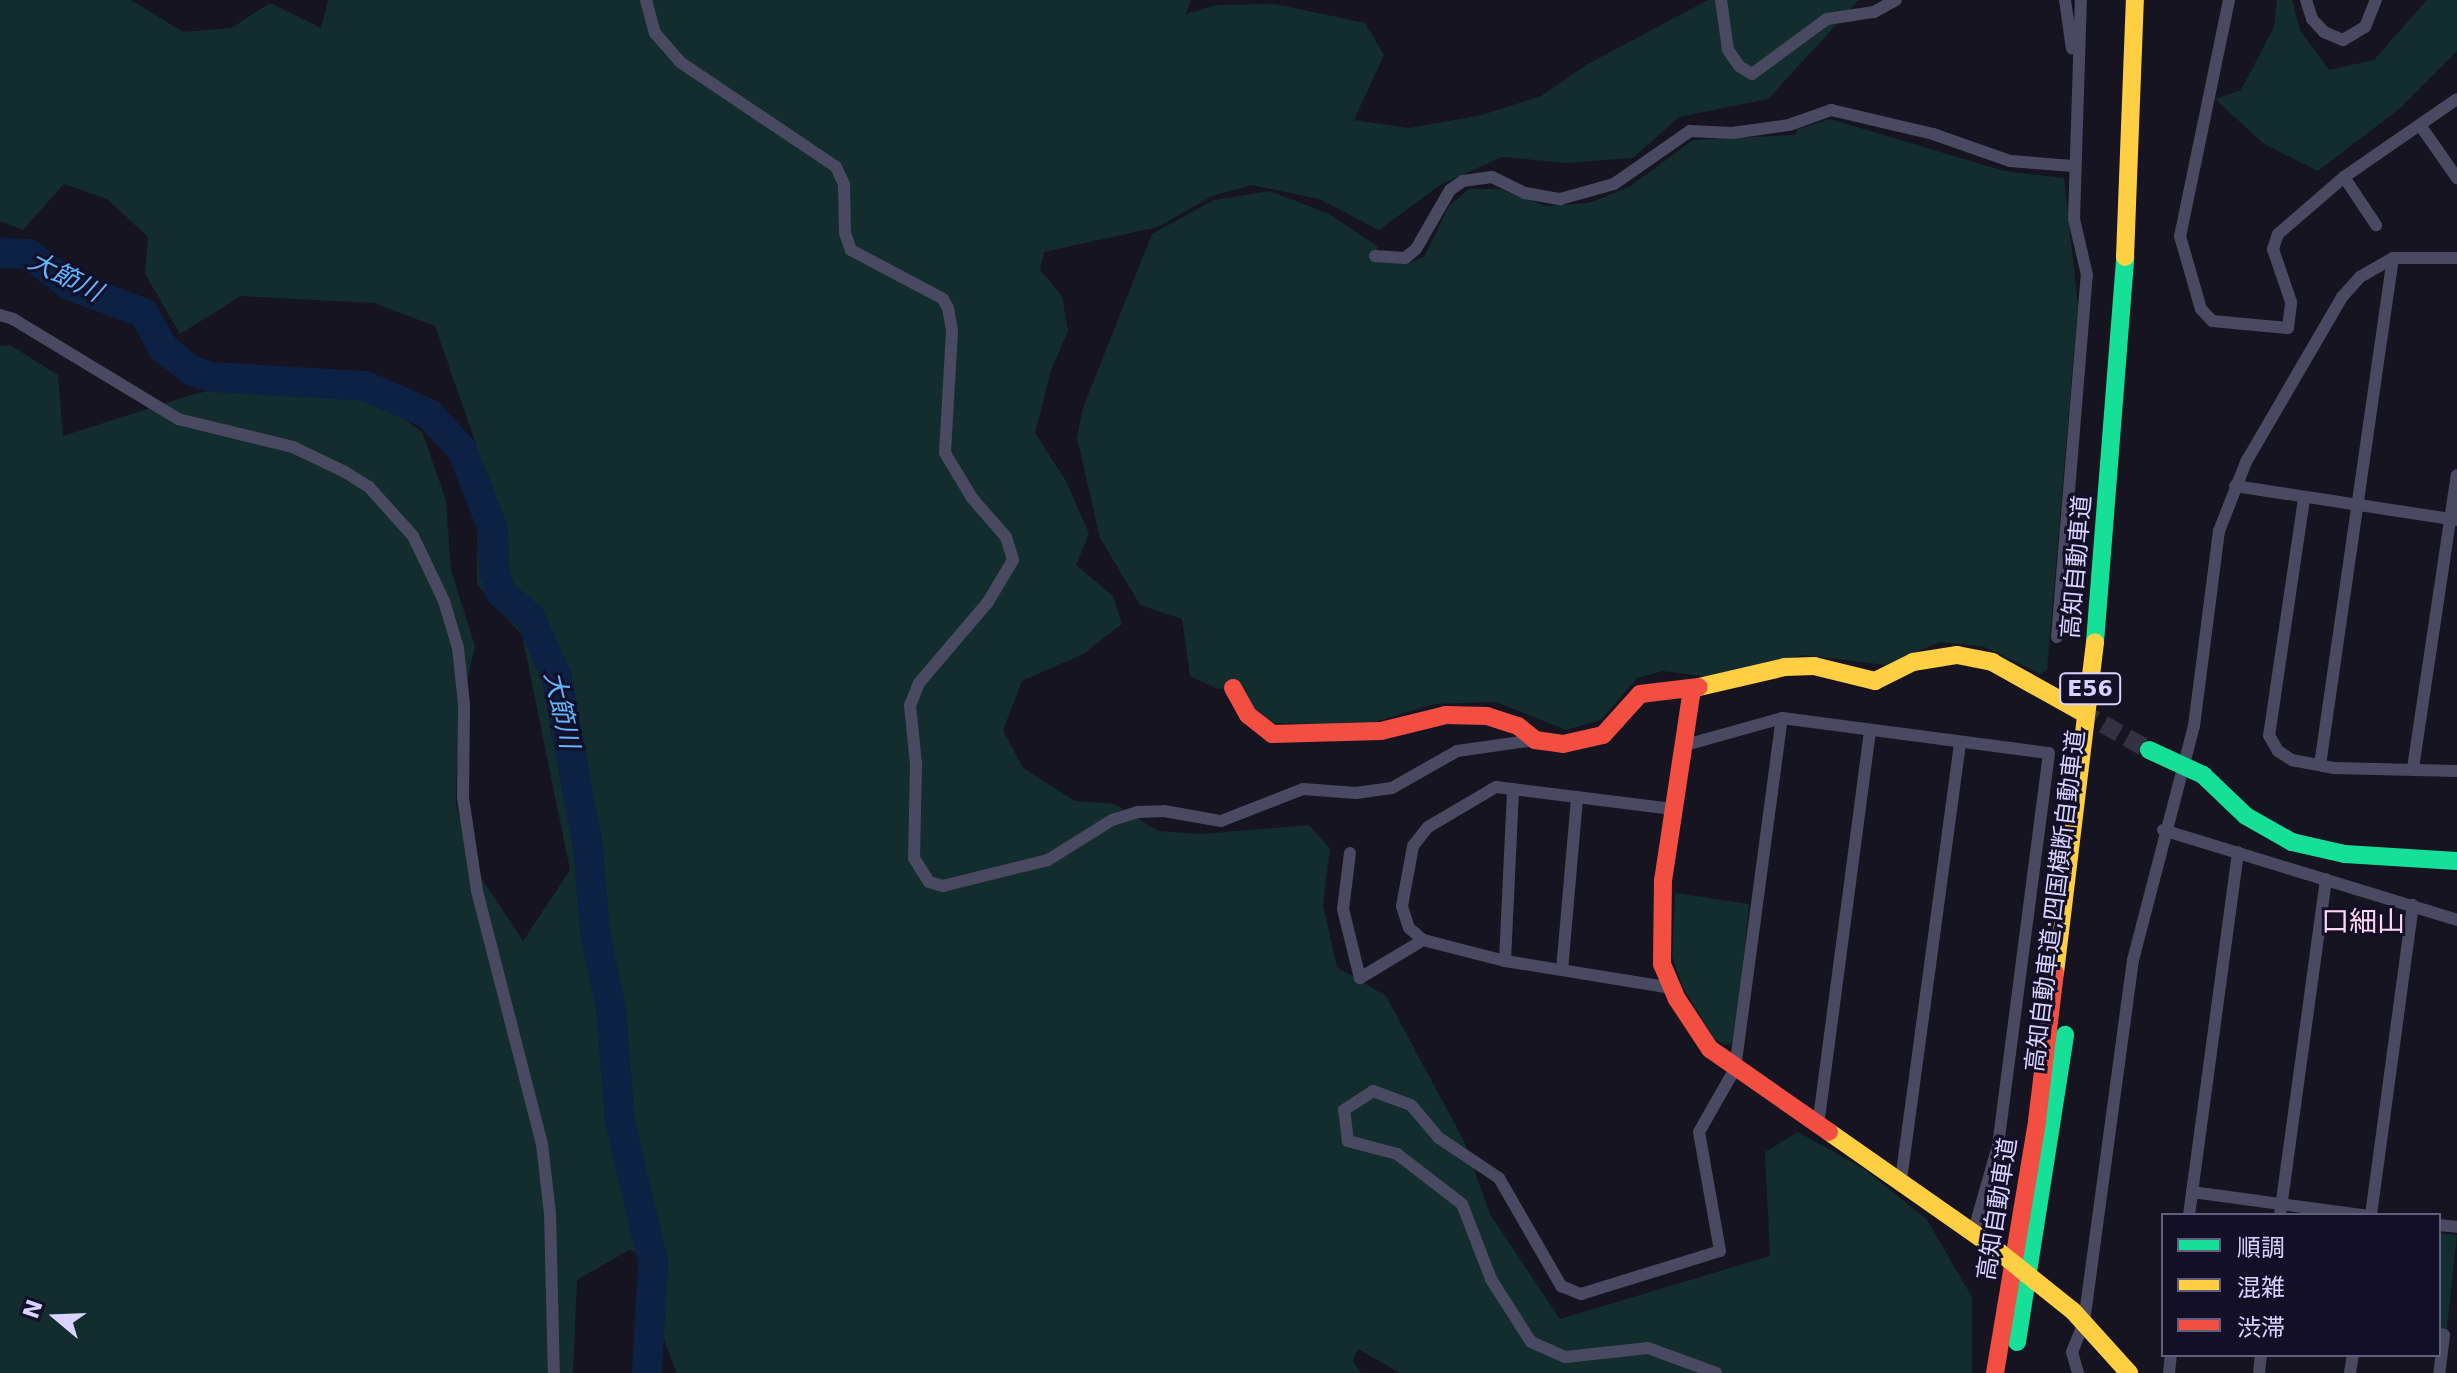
<!DOCTYPE html>
<meta charset="utf-8">
<style>
body{margin:0}
#map{position:relative;width:2457px;height:1373px;overflow:hidden;background:#161421;font-family:"DejaVu Sans","Noto Sans JP",sans-serif}
div>[style]{position:absolute}
[style*='--x']{left:calc(var(--x)*1px);top:calc(var(--y)*1px);width:calc(var(--w)*1px);rotate:calc(var(--a)*1deg)}
.green>*{inset:0;background:#132c2d;transform-origin:0 0}
.river>*{height:30px;margin:-15px;padding:0 15px;transform-origin:15px;border-radius:15px;background:#0d2144}
.secondary-tunnel>*{height:18px;margin-top:-9px;transform-origin:0;background:repeating-linear-gradient(90deg,#333142 0 18px,transparent 0 27px)}
.street>*{height:12px;margin:-6px;padding:0 6px;transform-origin:6px;border-radius:6px;background:#4a4962}
.fast>*{height:18px;margin:-9px;padding:0 9px;transform-origin:9px;border-radius:9px;background:#16e098}
.slow>*{height:18px;margin:-9px;padding:0 9px;transform-origin:9px;border-radius:9px;background:#ffcf43}
.jam>*{height:18px;margin:-9px;padding:0 9px;transform-origin:9px;border-radius:9px;background:#f24e42}
.slow-bridge>*{height:18px;margin:-9px;padding:0 9px;transform-origin:9px;border-radius:9px;background:#ffcf43}
span{translate:-50% -50%;white-space:nowrap;text-align:center;line-height:1.15;-webkit-text-stroke:6px #130f26;paint-order:stroke}
.shield-label span{padding:2px 6px;background:#130f26;border:2px solid;border-radius:6px;-webkit-text-stroke-width:0}
.shield-label{font-size:22px;color:#d9d4ff;font-weight:700}
.street-label{font-size:24px;color:#d9d4ff}
.water-label{font-size:26px;color:#62b6ff;font-style:italic}
.quarter-label{font-size:28px;color:#ffd6f0}
.legend{position:absolute;left:2161px;top:1213px;width:280px;height:144px;box-sizing:border-box;background:#130f26;border:2px solid #625e7d;margin:0;padding:10px 14px;list-style:none;font-size:24px;color:#d9d4ff}
.legend li{display:flex;align-items:center;gap:16px;height:40px}
.legend b{width:40px;border:2px solid #625e7d}
.north{position:absolute;left:16px;top:1277px;width:80px;height:80px;-webkit-text-stroke:6px #130f26;paint-order:stroke;rotate:289deg;font-size:22px;font-weight:700;line-height:32px;text-align:center;color:#d9d4ff}
.north::after{content:'';display:block;margin:auto;width:28px;height:36px;background:#d9d4ff;clip-path:polygon(50% 0,100% 100%,50% 72%,0 100%)}
</style>
<div id="map">
<div class="green">
<div style="clip-path:polygon(0 0,131px 0,183px 32px,231px 28px,270px 3px,321px 28px,328px 0,1191px 0,1186px 14px,1217px 5px,1275px 4px,1365px 23px,1384px 55px,1354px 120px,1410px 128px,1482px 115px,1541px 96px,1588px 64px,1708px 0,1859px 0,1768px 99px,1679px 117px,1633px 158px,1566px 163px,1502px 157px,1440px 185px,1379px 230px,1319px 199px,1252px 185px,1212px 196px,1158px 227px,1044px 252px,1040px 270px,1062px 296px,1068px 331px,1051px 370px,1035px 433px,1066px 481px,1089px 534px,1076px 565px,1113px 596px,1122px 624px,1083px 654px,1022px 681px,1003px 730px,1023px 768px,1075px 801px,1115px 804px,1158px 831px,1202px 834px,1309px 825px,1330px 849px,1323px 905px,1337px 967px,1386px 996px,1464px 1141px,1490px 1214px,1560px 1319px,1770px 1256px,1765px 1152px,1798px 1132px,1866px 1170px,1927px 1220px,1972px 1297px,1972px 1373px,1400px 1373px,1358px 1349px,1353px 1361px,1361px 1373px,677px 1373px,658px 1325px,668px 1262px,629px 1250px,577px 1280px,573px 1373px,0 1373px,0 346px,10px 345px,58px 375px,63px 436px,197px 393px,306px 379px,373px 397px,422px 432px,446px 500px,451px 570px,475px 646px,458px 722px,456px 806px,480px 876px,523px 941px,570px 870px,522px 635px,477px 584px,478px 450px,435px 326px,374px 303px,241px 296px,180px 334px,145px 274px,148px 237px,107px 199px,64px 184px,23px 230px,0 221px)"></div>
<div style="clip-path:polygon(2277px 0,2292px 0,2300px 30px,2329px 70px,2374px 60px,2427px 0,2457px 0,2457px 51px,2399px 109px,2318px 171px,2264px 144px,2215px 99px,2241px 90px,2274px 27px)"></div>
<div style="clip-path:polygon(1830px 119px,2004px 171px,2064px 178px,2078px 305px,2047px 670px,2040px 674px,1985px 647px,1940px 642px,1885px 665px,1804px 655px,1708px 677px,1663px 671px,1637px 678px,1601px 720px,1566px 730px,1496px 702px,1434px 704px,1365px 725px,1273px 723px,1250px 704px,1244px 688px,1218px 689px,1190px 676px,1182px 619px,1140px 605px,1100px 538px,1077px 438px,1083px 408px,1152px 234px,1214px 200px,1270px 191px,1329px 214px,1378px 247px,1375px 261px,1405px 264px,1424px 257px,1449px 206px,1469px 189px,1500px 189px,1546px 206px,1589px 203px,1629px 187px,1693px 140px,1796px 135px,1797px 129px)"></div>
<div style="clip-path:polygon(1675px 893px,1749px 904px,1736px 1041px,1725px 1045px,1714px 1039px,1682px 986px,1672px 956px)"></div>
<div style="left:2439px;top:1233px;width:18px;height:96px;rotate:6deg"></div>
</div>
<div class="river">
<div style="--x:0;--y:253;--w:29;--a:2"></div>
<div style="--x:29;--y:254;--w:51;--a:37.8"></div>
<div style="--x:69;--y:285;--w:80;--a:20.5"></div>
<div style="--x:144;--y:313;--w:38;--a:62"></div>
<div style="--x:162;--y:347;--w:36;--a:39"></div>
<div style="--x:190;--y:370;--w:22;--a:18"></div>
<div style="--x:211;--y:377;--w:154;--a:3.3"></div>
<div style="--x:365;--y:386;--w:70;--a:23.6"></div>
<div style="--x:429;--y:414;--w:49;--a:47.5"></div>
<div style="--x:462;--y:450;--w:85;--a:68.6"></div>
<div style="--x:493;--y:529;--w:43;--a:88.7"></div>
<div style="--x:494;--y:572;--w:22;--a:72"></div>
<div style="--x:501;--y:593;--w:38;--a:40"></div>
<div style="--x:530;--y:617;--w:64;--a:65.9"></div>
<div style="--x:556;--y:675;--w:176;--a:79.5"></div>
<div style="--x:588;--y:848;--w:84;--a:85.2"></div>
<div style="--x:595;--y:932;--w:80;--a:78.4"></div>
<div style="--x:611;--y:1010;--w:112;--a:85.4"></div>
<div style="--x:620;--y:1122;--w:144;--a:76.7"></div>
<div style="--x:653;--y:1262;--w:111;--a:93.1"></div>
</div>
<div class="secondary-tunnel">
<div style="--x:2080;--y:711;--w:79;--a:29.5"></div>
</div>
<div class="street">
<div style="--x:646;--y:0;--w:34;--a:75"></div>
<div style="--x:655;--y:33;--w:38;--a:49"></div>
<div style="--x:680;--y:62;--w:188;--a:33.9"></div>
<div style="--x:836;--y:167;--w:19;--a:65"></div>
<div style="--x:844;--y:184;--w:49;--a:88.8"></div>
<div style="--x:845;--y:233;--w:18;--a:71"></div>
<div style="--x:851;--y:250;--w:104;--a:28"></div>
<div style="--x:943;--y:299;--w:10;--a:61"></div>
<div style="--x:948;--y:308;--w:23;--a:80"></div>
<div style="--x:952;--y:331;--w:122;--a:93.3"></div>
<div style="--x:945;--y:453;--w:52;--a:59"></div>
<div style="--x:972;--y:498;--w:52;--a:48.9"></div>
<div style="--x:1006;--y:537;--w:24;--a:73"></div>
<div style="--x:1013;--y:560;--w:49;--a:120.8"></div>
<div style="--x:988;--y:602;--w:106;--a:130.4"></div>
<div style="--x:919;--y:683;--w:24;--a:112"></div>
<div style="--x:910;--y:705;--w:59;--a:84.2"></div>
<div style="--x:916;--y:764;--w:94;--a:91.2"></div>
<div style="--x:914;--y:858;--w:28;--a:58"></div>
<div style="--x:929;--y:882;--w:15;--a:16"></div>
<div style="--x:943;--y:886;--w:108;--a:-13.9"></div>
<div style="--x:1048;--y:860;--w:75;--a:-32"></div>
<div style="--x:1112;--y:820;--w:28;--a:-17"></div>
<div style="--x:1139;--y:812;--w:25;--a:-2"></div>
<div style="--x:1164;--y:811;--w:58;--a:10"></div>
<div style="--x:1221;--y:821;--w:88;--a:-21.3"></div>
<div style="--x:1303;--y:789;--w:53;--a:4.3"></div>
<div style="--x:1356;--y:793;--w:36;--a:-8"></div>
<div style="--x:1392;--y:788;--w:75;--a:-29.6"></div>
<div style="--x:1457;--y:751;--w:79;--a:-8"></div>
<div style="--x:1721;--y:0;--w:50;--a:82"></div>
<div style="--x:1728;--y:50;--w:19;--a:55"></div>
<div style="--x:1739;--y:66;--w:15;--a:32"></div>
<div style="--x:1752;--y:74;--w:93;--a:-36.3"></div>
<div style="--x:1827;--y:19;--w:48;--a:-8.5"></div>
<div style="--x:1874;--y:12;--w:25;--a:-29"></div>
<div style="--x:2065;--y:0;--w:49;--a:81.9"></div>
<div style="--x:2229;--y:0;--w:241;--a:101.7"></div>
<div style="--x:2180;--y:236;--w:76;--a:74"></div>
<div style="--x:2201;--y:309;--w:16;--a:47"></div>
<div style="--x:2212;--y:321;--w:76;--a:5.3"></div>
<div style="--x:2288;--y:328;--w:26;--a:-83"></div>
<div style="--x:2291;--y:302;--w:56;--a:-108.8"></div>
<div style="--x:2273;--y:249;--w:16;--a:-72"></div>
<div style="--x:2278;--y:234;--w:87;--a:-40.8"></div>
<div style="--x:2344;--y:177;--w:137;--a:-34.6"></div>
<div style="--x:2306;--y:0;--w:20;--a:72"></div>
<div style="--x:2312;--y:19;--w:18;--a:47"></div>
<div style="--x:2324;--y:32;--w:21;--a:23"></div>
<div style="--x:2343;--y:40;--w:26;--a:-31"></div>
<div style="--x:2365;--y:27;--w:29;--a:-68"></div>
<div style="--x:2420;--y:125;--w:65;--a:55.1"></div>
<div style="--x:2344;--y:177;--w:58;--a:56.3"></div>
<div style="--x:1375;--y:256;--w:30;--a:4"></div>
<div style="--x:1405;--y:258;--w:14;--a:-39"></div>
<div style="--x:1416;--y:249;--w:68;--a:-60"></div>
<div style="--x:1450;--y:190;--w:16;--a:-35"></div>
<div style="--x:1463;--y:181;--w:29;--a:-8"></div>
<div style="--x:1492;--y:177;--w:37;--a:26"></div>
<div style="--x:1525;--y:193;--w:36;--a:10"></div>
<div style="--x:1560;--y:199;--w:56;--a:-15.5"></div>
<div style="--x:1614;--y:184;--w:93;--a:-34.9"></div>
<div style="--x:1690;--y:131;--w:42;--a:2.7"></div>
<div style="--x:1732;--y:133;--w:58;--a:-8"></div>
<div style="--x:1789;--y:125;--w:45;--a:-19.7"></div>
<div style="--x:1831;--y:110;--w:105;--a:13.2"></div>
<div style="--x:1933;--y:134;--w:82;--a:19.3"></div>
<div style="--x:2010;--y:161;--w:63;--a:4.5"></div>
<div style="--x:0;--y:315;--w:14;--a:17"></div>
<div style="--x:13;--y:319;--w:193;--a:31.2"></div>
<div style="--x:178;--y:419;--w:118;--a:13.7"></div>
<div style="--x:293;--y:447;--w:58;--a:25.7"></div>
<div style="--x:345;--y:472;--w:28;--a:32"></div>
<div style="--x:369;--y:487;--w:66;--a:48.1"></div>
<div style="--x:413;--y:536;--w:72;--a:64.5"></div>
<div style="--x:444;--y:601;--w:49;--a:73.4"></div>
<div style="--x:458;--y:648;--w:56;--a:83.9"></div>
<div style="--x:464;--y:704;--w:94;--a:90.6"></div>
<div style="--x:463;--y:798;--w:94;--a:81.4"></div>
<div style="--x:477;--y:891;--w:261;--a:75.6"></div>
<div style="--x:542;--y:1144;--w:70;--a:83.5"></div>
<div style="--x:550;--y:1214;--w:159;--a:88.6"></div>
<div style="--x:2235;--y:486;--w:225;--a:8.7"></div>
<div style="--x:2304;--y:499;--w:239;--a:98.4"></div>
<div style="--x:2269;--y:735;--w:18;--a:61"></div>
<div style="--x:2278;--y:751;--w:17;--a:33"></div>
<div style="--x:2292;--y:760;--w:43;--a:10.8"></div>
<div style="--x:2334;--y:768;--w:123;--a:1.4"></div>
<div style="--x:2057;--y:637;--w:363;--a:-85.3"></div>
<div style="--x:2087;--y:275;--w:57;--a:-103.1"></div>
<div style="--x:2074;--y:219;--w:219;--a:-88.2"></div>
<div style="--x:1682;--y:746;--w:104;--a:-15.6"></div>
<div style="--x:1782;--y:718;--w:269;--a:7.5"></div>
<div style="--x:2049;--y:753;--w:396;--a:97.4"></div>
<div style="--x:1998;--y:1146;--w:91;--a:106"></div>
<div style="--x:2320;--y:765;--w:512;--a:-81.81"></div>
<div style="--x:2413;--y:768;--w:296;--a:-81.5"></div>
<div style="--x:2163;--y:830;--w:307;--a:17"></div>
<div style="--x:1350;--y:853;--w:56;--a:97.1"></div>
<div style="--x:1343;--y:909;--w:71;--a:76.2"></div>
<div style="--x:1360;--y:978;--w:74;--a:-31.1"></div>
<div style="--x:1505;--y:961;--w:172;--a:-87.3"></div>
<div style="--x:1562;--y:970;--w:174;--a:-85"></div>
<div style="--x:1672;--y:988;--w:169;--a:-170.8"></div>
<div style="--x:1505;--y:961;--w:85;--a:-165.6"></div>
<div style="--x:1423;--y:940;--w:18;--a:-139"></div>
<div style="--x:1409;--y:928;--w:23;--a:-108"></div>
<div style="--x:1402;--y:906;--w:61;--a:-79.6"></div>
<div style="--x:1413;--y:846;--w:24;--a:-52"></div>
<div style="--x:1428;--y:827;--w:79;--a:-30.5"></div>
<div style="--x:1496;--y:787;--w:178;--a:7.1"></div>
<div style="--x:1818;--y:1126;--w:396;--a:-82.5"></div>
<div style="--x:1901;--y:1180;--w:440;--a:-82.3"></div>
<div style="--x:2192;--y:1192;--w:173;--a:7.7"></div>
<div style="--x:2189;--y:1215;--w:366;--a:-82.3"></div>
<div style="--x:2280;--y:1215;--w:339;--a:-82.2"></div>
<div style="--x:2371;--y:1215;--w:313;--a:-82.3"></div>
<div style="--x:2439;--y:1225;--w:18;--a:6"></div>
<div style="--x:2439;--y:1334;--w:5;--a:11"></div>
<div style="--x:2444;--y:1335;--w:38;--a:97"></div>
<div style="--x:1716;--y:1373;--w:72;--a:-159.8"></div>
<div style="--x:1648;--y:1348;--w:83;--a:173.8"></div>
<div style="--x:1565;--y:1357;--w:37;--a:-156"></div>
<div style="--x:1531;--y:1342;--w:75;--a:-122.4"></div>
<div style="--x:1491;--y:1279;--w:80;--a:-111.1"></div>
<div style="--x:1462;--y:1204;--w:82;--a:-142.4"></div>
<div style="--x:1397;--y:1154;--w:51;--a:-165.1"></div>
<div style="--x:1348;--y:1141;--w:31;--a:-97"></div>
<div style="--x:1344;--y:1110;--w:35;--a:-33"></div>
<div style="--x:1373;--y:1091;--w:40;--a:20.2"></div>
<div style="--x:1411;--y:1105;--w:43;--a:49.7"></div>
<div style="--x:1439;--y:1138;--w:72;--a:33.7"></div>
<div style="--x:1499;--y:1178;--w:125;--a:60.1"></div>
<div style="--x:1561;--y:1286;--w:22;--a:22"></div>
<div style="--x:1581;--y:1294;--w:145;--a:-17.2"></div>
<div style="--x:1720;--y:1251;--w:121;--a:-100"></div>
<div style="--x:1699;--y:1132;--w:73;--a:-60.3"></div>
<div style="--x:1735;--y:1069;--w:354;--a:-82.4"></div>
<div style="--x:2078;--y:1373;--w:22;--a:-106"></div>
<div style="--x:2072;--y:1352;--w:32;--a:-68"></div>
<div style="--x:2084;--y:1322;--w:365;--a:-82.3"></div>
<div style="--x:2133;--y:960;--w:242;--a:-75.4"></div>
<div style="--x:2194;--y:726;--w:197;--a:-82.7"></div>
<div style="--x:2219;--y:531;--w:74;--a:-68.6"></div>
<div style="--x:2246;--y:462;--w:191;--a:-59.8"></div>
<div style="--x:2342;--y:297;--w:27;--a:-48"></div>
<div style="--x:2360;--y:277;--w:38;--a:-30"></div>
<div style="--x:2393;--y:258;--w:64;--a:0"></div>
<div style="--x:2169;--y:1373;--w:18;--a:-84"></div>
<div style="--x:2259;--y:1373;--w:18;--a:-84"></div>
<div style="--x:2350;--y:1373;--w:18;--a:-81"></div>
</div>
<div class="fast">
<div style="--x:2095;--y:642;--w:386;--a:-85.5"></div>
<div style="--x:2149;--y:750;--w:60;--a:24.8"></div>
<div style="--x:2203;--y:775;--w:59;--a:43.6"></div>
<div style="--x:2246;--y:816;--w:53;--a:29.5"></div>
<div style="--x:2292;--y:842;--w:54;--a:12.8"></div>
<div style="--x:2345;--y:854;--w:112;--a:3.6"></div>
<div style="--x:2017;--y:1342;--w:311;--a:-81.1"></div>
</div>
<div class="slow">
<div style="--x:2125;--y:257;--w:257;--a:-87.8"></div>
<div style="--x:1699;--y:687;--w:88;--a:-13.1"></div>
<div style="--x:1785;--y:667;--w:29;--a:-2"></div>
<div style="--x:1814;--y:666;--w:63;--a:13.8"></div>
<div style="--x:1875;--y:681;--w:42;--a:-26.6"></div>
<div style="--x:1913;--y:662;--w:45;--a:-9"></div>
<div style="--x:1957;--y:655;--w:36;--a:11"></div>
<div style="--x:1992;--y:662;--w:101;--a:29.1"></div>
<div style="--x:2055;--y:973;--w:333;--a:-83.1"></div>
<div style="--x:1829;--y:1132;--w:200;--a:35"></div>
<div style="--x:2073;--y:1311;--w:84;--a:47.9"></div>
</div>
<div class="jam">
<div style="--x:1233;--y:688;--w:31;--a:61"></div>
<div style="--x:1248;--y:715;--w:31;--a:38"></div>
<div style="--x:1272;--y:734;--w:109;--a:-1.6"></div>
<div style="--x:1381;--y:731;--w:67;--a:-13.8"></div>
<div style="--x:1446;--y:715;--w:41;--a:1.4"></div>
<div style="--x:1487;--y:716;--w:33;--a:18"></div>
<div style="--x:1518;--y:726;--w:22;--a:39"></div>
<div style="--x:1535;--y:740;--w:28;--a:8"></div>
<div style="--x:1563;--y:744;--w:41;--a:-12.7"></div>
<div style="--x:1603;--y:735;--w:55;--a:-47.9"></div>
<div style="--x:1640;--y:694;--w:59;--a:-6.8"></div>
<div style="--x:1692;--y:689;--w:193;--a:98.6"></div>
<div style="--x:1663;--y:880;--w:84;--a:90.7"></div>
<div style="--x:1662;--y:964;--w:38;--a:67"></div>
<div style="--x:1677;--y:999;--w:60;--a:56.6"></div>
<div style="--x:1710;--y:1049;--w:145;--a:34.9"></div>
<div style="--x:1995;--y:1373;--w:255;--a:-80.5"></div>
<div style="--x:2037;--y:1121;--w:149;--a:-83.1"></div>
</div>
<div class="slow-bridge">
<div style="--x:1993;--y:1247;--w:102;--a:38.7"></div>
</div>
<div class="shield-label">
<span style="left:2090px;top:689px">E56</span>
</div>
<div class="street-label">
<span style="left:2077px;top:567px;rotate:-85deg">高知自動車道</span>
<span style="left:2056px;top:901px;rotate:-83deg">高知自動車道;四国横断自動車道</span>
<span style="left:1998px;top:1209px;rotate:-81deg">高知自動車道</span>
</div>
<div class="water-label">
<span style="left:65px;top:277px;rotate:27deg">大節川</span>
<span style="left:561px;top:710px;rotate:77deg">大節川</span>
</div>
<div class="quarter-label">
<span style="left:2363px;top:922px">口細山</span>
</div>
<ul class="legend">
<li><b style="height:10px;background:#16e098"></b>順調</li>
<li><b style="height:10px;background:#ffcf43"></b>混雑</li>
<li><b style="height:10px;background:#f24e42"></b>渋滞</li>
</ul>
<div class="north">N</div>
</div>
